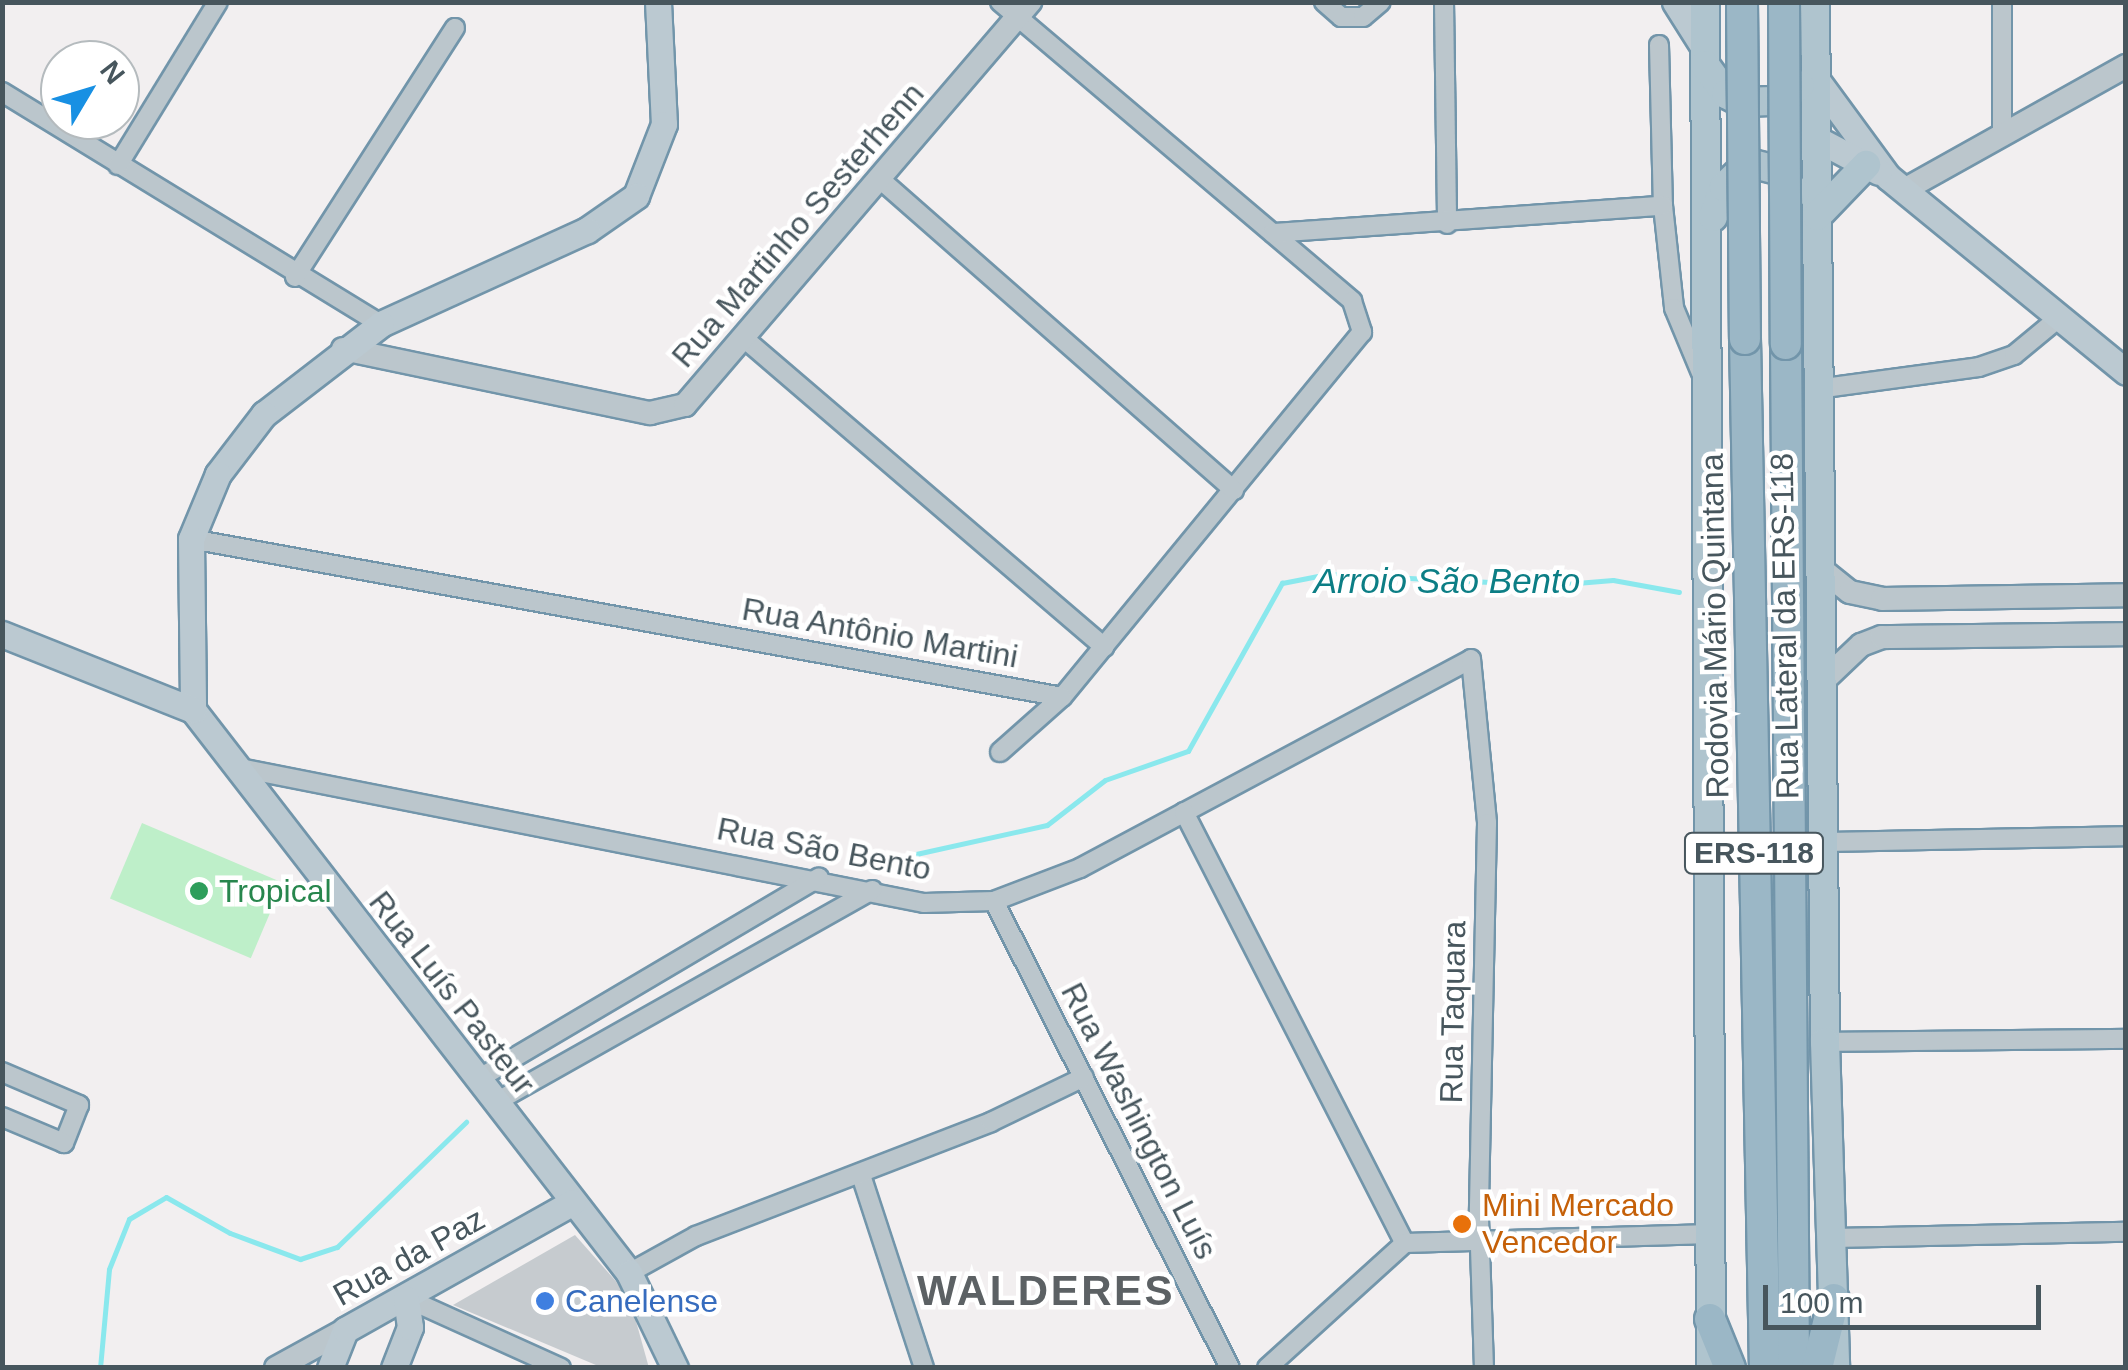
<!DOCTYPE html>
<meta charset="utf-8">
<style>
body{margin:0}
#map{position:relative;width:2128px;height:1370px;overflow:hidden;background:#f2eff0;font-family:Arial,sans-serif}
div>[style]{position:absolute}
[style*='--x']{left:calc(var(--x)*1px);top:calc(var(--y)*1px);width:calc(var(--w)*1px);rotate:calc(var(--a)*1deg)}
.green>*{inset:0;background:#beefc9;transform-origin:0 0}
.stream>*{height:5px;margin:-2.5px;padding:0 2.5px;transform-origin:2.5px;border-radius:2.5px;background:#8ae8ed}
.building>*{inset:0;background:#c6cbcf}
.roads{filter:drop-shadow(2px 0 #7295aa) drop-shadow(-2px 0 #7295aa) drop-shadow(0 2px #7295aa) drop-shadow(0 -2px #7295aa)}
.minor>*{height:18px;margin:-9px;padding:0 9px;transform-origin:9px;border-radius:9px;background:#bbc6cc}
.tertiary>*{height:22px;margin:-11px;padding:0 11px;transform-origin:11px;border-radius:11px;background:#bbc6cc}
.secondary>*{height:25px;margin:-12.5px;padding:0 12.5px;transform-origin:12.5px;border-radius:12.5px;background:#bbc9d1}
.primary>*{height:28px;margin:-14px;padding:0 14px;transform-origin:14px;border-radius:14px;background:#afc4ce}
.trunk>*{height:30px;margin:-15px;padding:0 15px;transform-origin:15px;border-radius:15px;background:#9bb7c6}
.bridges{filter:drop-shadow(2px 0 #7295aa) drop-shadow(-2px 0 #7295aa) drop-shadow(0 2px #7295aa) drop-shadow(0 -2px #7295aa)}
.trunk-bridge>*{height:30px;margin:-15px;padding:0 15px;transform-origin:15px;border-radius:15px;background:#9bb7c6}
.dots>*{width:28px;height:28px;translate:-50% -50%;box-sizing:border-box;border:5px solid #fff;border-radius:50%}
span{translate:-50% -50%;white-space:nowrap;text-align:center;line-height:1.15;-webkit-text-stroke:9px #fff;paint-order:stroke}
.shield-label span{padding:2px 8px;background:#fff;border:2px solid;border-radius:8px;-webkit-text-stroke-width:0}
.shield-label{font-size:30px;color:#47565d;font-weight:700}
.street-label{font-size:32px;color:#47565d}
.leisure-label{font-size:32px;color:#27864d}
.left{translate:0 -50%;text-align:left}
.food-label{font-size:32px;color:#c56008}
.shop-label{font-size:32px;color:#366cbe}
.water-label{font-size:35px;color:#0c7e85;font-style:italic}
.district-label{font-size:42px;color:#5c6164;font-weight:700;letter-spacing:2.5px}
.frame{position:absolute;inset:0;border:5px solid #47565d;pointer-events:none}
.north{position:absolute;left:40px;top:40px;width:100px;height:100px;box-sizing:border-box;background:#fff;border:2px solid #b5bbbe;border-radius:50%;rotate:52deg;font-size:28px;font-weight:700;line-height:40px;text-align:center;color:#47565d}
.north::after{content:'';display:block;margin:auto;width:35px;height:45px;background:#1890e3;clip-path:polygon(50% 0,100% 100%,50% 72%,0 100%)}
.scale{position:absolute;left:1763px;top:1285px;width:278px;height:45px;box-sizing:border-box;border:5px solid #47565d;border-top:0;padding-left:12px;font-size:30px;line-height:35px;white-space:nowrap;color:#47565d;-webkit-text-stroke:8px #fff;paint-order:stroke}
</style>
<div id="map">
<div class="green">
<div style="left:142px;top:823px;width:153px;height:82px;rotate:23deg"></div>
</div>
<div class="stream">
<div style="--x:916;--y:854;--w:134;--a:-12.5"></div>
<div style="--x:1047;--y:825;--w:73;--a:-37.8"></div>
<div style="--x:1105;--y:780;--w:88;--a:-19.3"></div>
<div style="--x:1188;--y:751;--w:193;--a:-60.8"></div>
<div style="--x:1282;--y:583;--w:47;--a:-11.1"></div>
<div style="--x:1328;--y:574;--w:224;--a:2.8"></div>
<div style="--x:1552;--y:585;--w:61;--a:-4.7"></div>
<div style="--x:1613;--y:580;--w:67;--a:10.3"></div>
<div style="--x:100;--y:1368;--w:99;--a:-84.8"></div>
<div style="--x:109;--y:1269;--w:54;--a:-68.2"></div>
<div style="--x:129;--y:1219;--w:43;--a:-30.7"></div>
<div style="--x:166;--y:1197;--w:73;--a:29.4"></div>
<div style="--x:230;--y:1233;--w:75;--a:20.4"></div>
<div style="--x:300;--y:1259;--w:39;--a:-18"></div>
<div style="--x:337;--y:1247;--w:180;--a:-44.1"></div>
</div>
<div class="building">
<div style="clip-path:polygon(575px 1235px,629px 1296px,649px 1368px,603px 1368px,453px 1305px)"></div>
</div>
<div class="roads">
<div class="minor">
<div style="--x:1000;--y:2;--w:462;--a:40.3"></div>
<div style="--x:1352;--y:301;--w:33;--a:72"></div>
<div style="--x:1362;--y:332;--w:472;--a:129.4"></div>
<div style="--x:1062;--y:697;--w:83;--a:138.4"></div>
<div style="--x:1324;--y:2;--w:23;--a:41"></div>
<div style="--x:1341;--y:17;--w:22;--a:0"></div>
<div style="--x:1363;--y:17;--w:23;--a:-40"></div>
<div style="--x:1444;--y:2;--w:222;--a:89.2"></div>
<div style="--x:2002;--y:2;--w:131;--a:90"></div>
<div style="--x:1659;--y:45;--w:161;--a:88.6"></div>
<div style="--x:1663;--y:206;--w:103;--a:83.8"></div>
<div style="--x:1674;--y:308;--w:70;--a:67.4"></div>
<div style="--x:2;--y:92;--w:444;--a:31.5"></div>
<div style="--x:118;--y:165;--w:191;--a:-58.5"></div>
<div style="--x:881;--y:180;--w:470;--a:41.3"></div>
<div style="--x:1273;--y:233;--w:391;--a:-4"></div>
<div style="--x:295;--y:277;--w:296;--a:-57.3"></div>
<div style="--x:746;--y:340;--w:472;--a:40.6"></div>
<div style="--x:1817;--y:389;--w:163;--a:-7.7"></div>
<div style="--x:1979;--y:367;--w:37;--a:-19"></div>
<div style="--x:2014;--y:355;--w:60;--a:-39.6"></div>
<div style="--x:191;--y:539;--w:885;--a:10.28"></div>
<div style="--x:235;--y:767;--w:702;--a:11.17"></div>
<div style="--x:924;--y:903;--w:70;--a:-1.6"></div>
<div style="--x:994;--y:901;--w:92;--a:-21"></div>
<div style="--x:1080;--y:868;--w:443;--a:-28.1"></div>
<div style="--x:1471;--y:659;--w:165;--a:84.4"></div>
<div style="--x:1487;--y:823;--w:395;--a:91.2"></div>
<div style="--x:1479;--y:1218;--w:150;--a:88.1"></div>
<div style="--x:1184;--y:812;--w:484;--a:62.9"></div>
<div style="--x:1823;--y:842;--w:303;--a:-1.1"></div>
<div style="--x:994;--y:901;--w:523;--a:63.19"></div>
<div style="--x:1825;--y:1042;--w:301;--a:-0.6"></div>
<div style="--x:2;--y:1072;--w:84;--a:23.2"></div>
<div style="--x:79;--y:1105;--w:41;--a:111.5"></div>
<div style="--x:64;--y:1143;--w:67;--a:-157.2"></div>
<div style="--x:478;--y:1079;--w:396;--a:-30.6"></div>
<div style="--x:496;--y:1102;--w:432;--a:-29.4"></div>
<div style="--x:861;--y:1175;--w:203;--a:71.9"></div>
<div style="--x:1833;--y:1238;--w:293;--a:-1.2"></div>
<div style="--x:629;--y:1273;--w:77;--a:-28.9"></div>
<div style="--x:696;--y:1236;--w:316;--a:-21.1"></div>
<div style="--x:991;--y:1122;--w:103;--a:-25.8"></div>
<div style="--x:406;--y:1298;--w:170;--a:24.3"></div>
<div style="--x:1267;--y:1368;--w:186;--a:-42.2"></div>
<div style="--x:1405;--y:1243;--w:306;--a:-1.7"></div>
</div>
<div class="tertiary">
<div style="--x:1904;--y:190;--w:254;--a:-29.2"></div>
<div style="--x:343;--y:349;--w:314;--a:11.8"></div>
<div style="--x:650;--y:413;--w:36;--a:-13"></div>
<div style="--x:685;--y:405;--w:531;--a:-49.43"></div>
<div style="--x:1820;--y:568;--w:38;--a:39"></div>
<div style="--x:1850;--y:592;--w:33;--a:12"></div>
<div style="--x:1882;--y:599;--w:244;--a:-0.9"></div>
<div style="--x:1822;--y:682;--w:54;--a:-43.5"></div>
<div style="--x:1861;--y:645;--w:22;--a:-21"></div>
<div style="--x:1882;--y:637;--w:244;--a:-0.7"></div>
<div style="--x:276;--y:1368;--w:79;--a:-28.8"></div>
</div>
<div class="secondary">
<div style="--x:658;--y:2;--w:122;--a:87.2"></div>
<div style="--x:664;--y:124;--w:77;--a:111.3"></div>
<div style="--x:636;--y:196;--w:60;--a:145.2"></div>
<div style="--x:587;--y:230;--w:226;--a:155.5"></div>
<div style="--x:381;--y:324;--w:148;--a:142.4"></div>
<div style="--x:264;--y:414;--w:76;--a:127.5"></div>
<div style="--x:218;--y:474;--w:70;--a:112.6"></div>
<div style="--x:191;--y:539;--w:171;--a:89.3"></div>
<div style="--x:193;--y:710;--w:712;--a:52.24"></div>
<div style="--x:629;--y:1273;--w:106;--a:64.2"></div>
<div style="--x:1675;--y:2;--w:54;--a:57.8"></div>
<div style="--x:1816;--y:79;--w:122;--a:53.7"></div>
<div style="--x:1888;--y:177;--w:308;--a:39.3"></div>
<div style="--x:1817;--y:139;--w:70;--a:28"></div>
<div style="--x:2;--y:634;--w:206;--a:21.7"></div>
<div style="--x:330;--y:1368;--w:41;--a:-68.5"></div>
<div style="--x:345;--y:1330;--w:261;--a:-29.3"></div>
<div style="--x:394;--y:1368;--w:44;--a:-68.7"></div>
<div style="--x:410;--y:1327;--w:29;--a:-98"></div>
</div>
<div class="primary">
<div style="--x:1705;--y:2;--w:1366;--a:89.75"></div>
<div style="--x:1815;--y:2;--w:1040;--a:89.45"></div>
<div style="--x:1825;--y:1042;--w:326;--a:88.2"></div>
<div style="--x:1705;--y:65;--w:36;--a:54"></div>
<div style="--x:1726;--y:94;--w:18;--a:27"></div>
<div style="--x:1742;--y:102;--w:37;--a:-2"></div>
<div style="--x:1779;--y:101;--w:26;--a:-37"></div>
<div style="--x:1817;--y:216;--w:71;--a:-46.1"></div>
<div style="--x:1713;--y:217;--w:32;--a:-70"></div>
<div style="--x:1724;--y:187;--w:35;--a:-44"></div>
<div style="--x:1749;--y:163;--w:30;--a:14"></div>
<div style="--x:1778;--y:170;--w:28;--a:52"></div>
</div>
<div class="trunk">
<div style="--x:1745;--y:339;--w:1029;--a:88.89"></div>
<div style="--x:1786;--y:344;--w:1024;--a:89.55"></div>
<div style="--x:1710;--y:1319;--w:53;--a:67.8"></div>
<div style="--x:1817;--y:1368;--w:71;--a:-76.2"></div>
</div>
</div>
<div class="bridges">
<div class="trunk-bridge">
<div style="--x:1742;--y:2;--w:337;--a:89.5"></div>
<div style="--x:1784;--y:2;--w:342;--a:89.7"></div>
</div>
</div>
<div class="dots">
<div style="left:199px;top:891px;background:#2e9e5b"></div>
<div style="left:1462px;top:1224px;background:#e8710a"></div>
<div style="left:545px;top:1301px;background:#3f7fe0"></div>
</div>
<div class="shield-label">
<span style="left:1754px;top:853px">ERS-118</span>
</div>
<div class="street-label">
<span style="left:798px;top:225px;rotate:-49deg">Rua Martinho Sesterhenn</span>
<span style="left:1715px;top:626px;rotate:-91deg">Rodovia Mário Quintana</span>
<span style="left:1785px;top:626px;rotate:-91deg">Rua Lateral da ERS-118</span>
<span style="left:880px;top:633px;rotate:10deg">Rua Antônio Martini</span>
<span style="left:824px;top:849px;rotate:11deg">Rua São Bento</span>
<span style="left:452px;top:993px;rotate:52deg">Rua Luís Pasteur</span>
<span style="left:1453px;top:1012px;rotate:-89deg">Rua Taquara</span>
<span style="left:1139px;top:1121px;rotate:63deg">Rua Washington Luís</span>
<span style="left:409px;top:1257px;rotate:-29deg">Rua da Paz</span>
</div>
<div class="leisure-label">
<span class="left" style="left:219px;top:891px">Tropical</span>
</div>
<div class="food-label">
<span class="left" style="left:1482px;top:1224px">Mini Mercado<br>Vencedor</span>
</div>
<div class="shop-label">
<span class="left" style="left:565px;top:1301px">Canelense</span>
</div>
<div class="water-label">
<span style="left:1447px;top:581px">Arroio São Bento</span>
</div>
<div class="district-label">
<span style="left:1046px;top:1291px">WALDERES</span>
</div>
<div class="frame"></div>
<div class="north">N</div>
<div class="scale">100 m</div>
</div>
